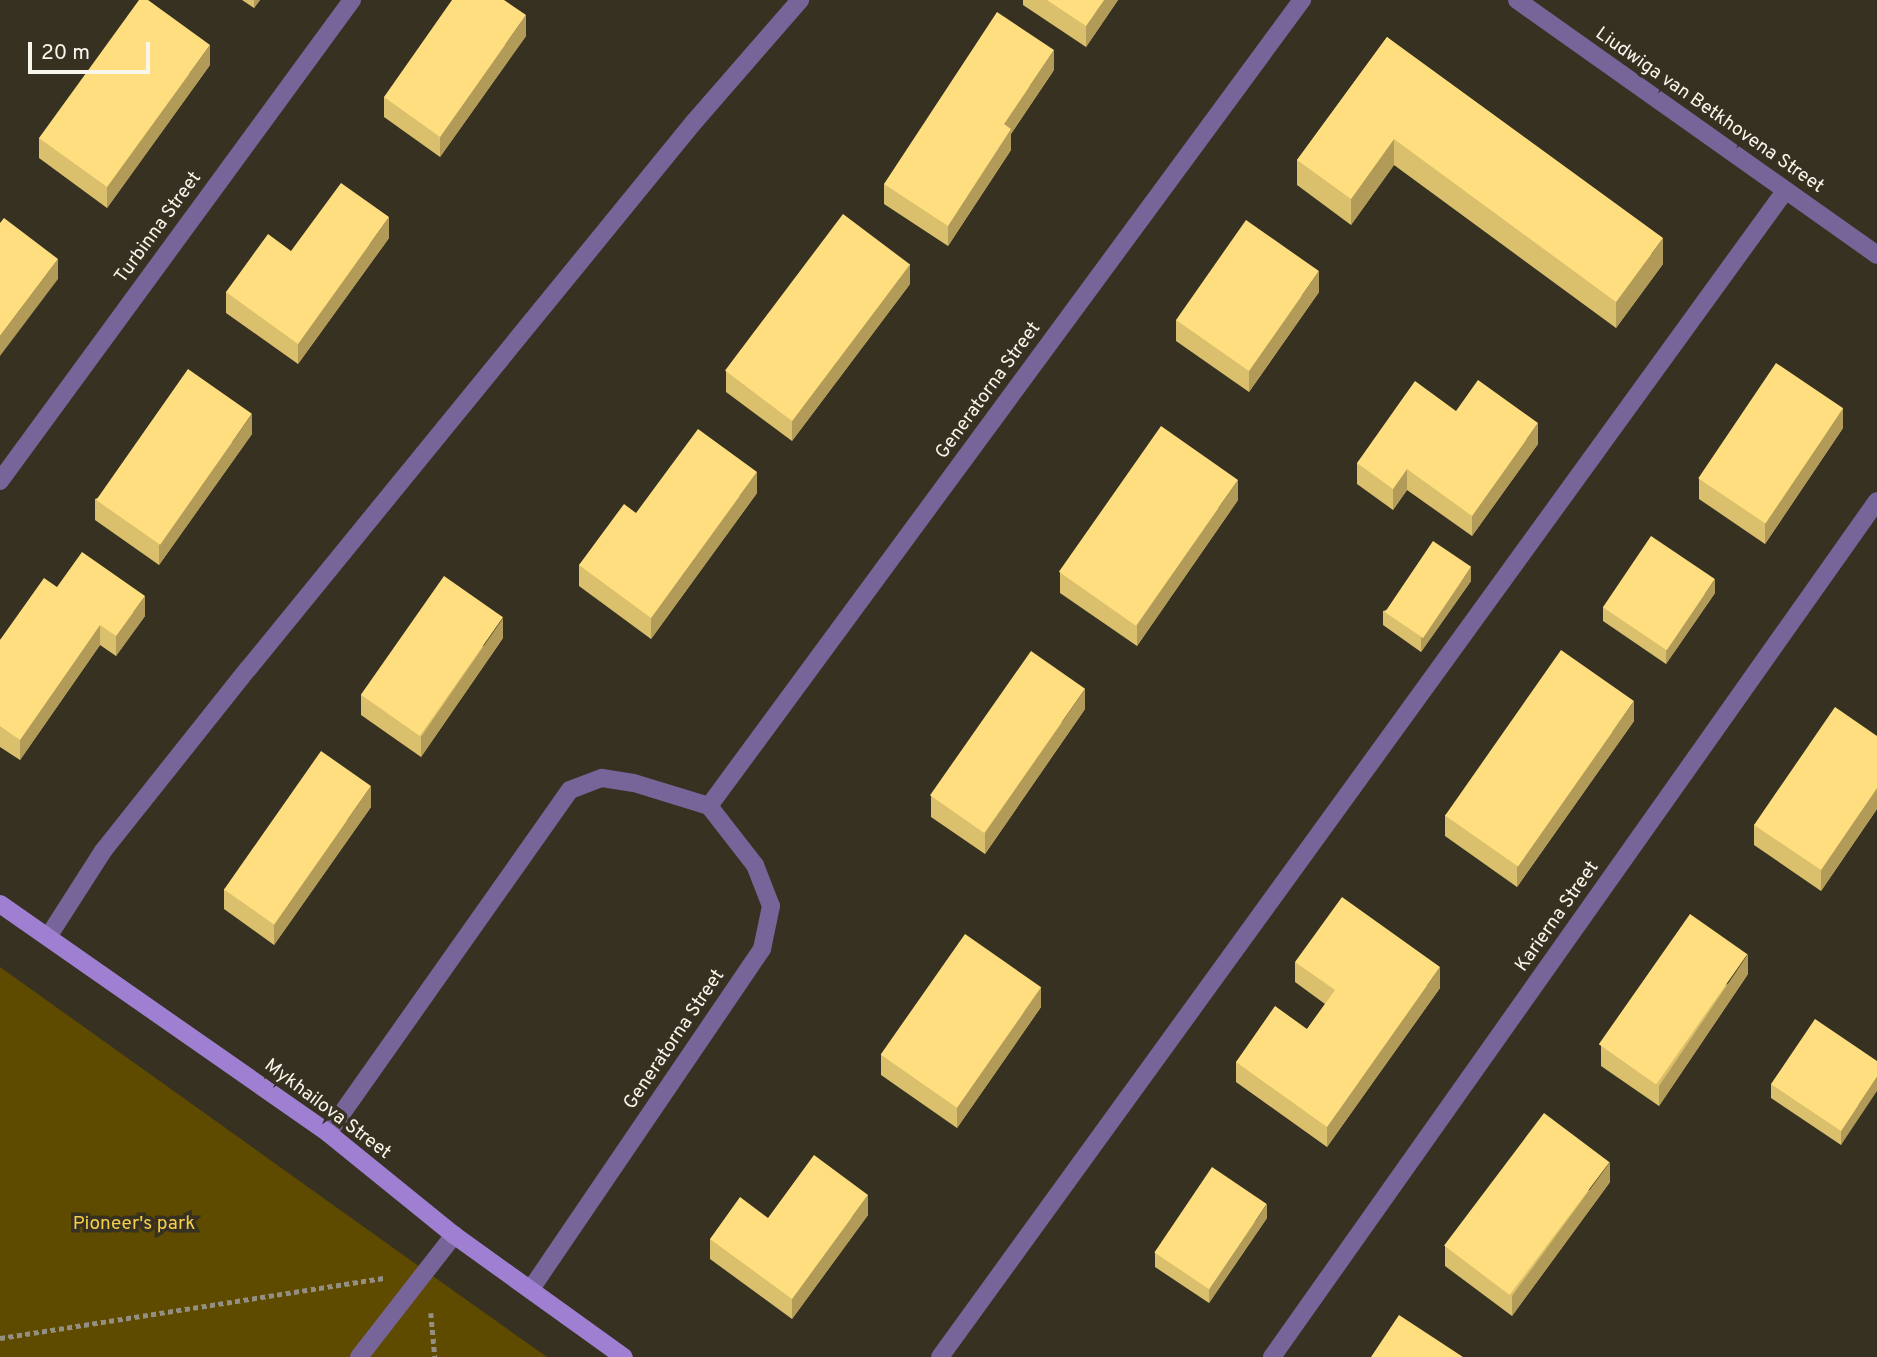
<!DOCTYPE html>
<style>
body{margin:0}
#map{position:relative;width:1877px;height:1357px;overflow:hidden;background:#363121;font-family:Overpass,sans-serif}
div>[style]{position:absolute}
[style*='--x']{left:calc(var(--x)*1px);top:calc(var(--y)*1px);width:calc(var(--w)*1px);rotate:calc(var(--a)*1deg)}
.green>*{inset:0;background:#5f4b00}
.path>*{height:4.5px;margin-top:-2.25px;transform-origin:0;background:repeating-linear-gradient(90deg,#938f82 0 5px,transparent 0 8.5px)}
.lane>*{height:18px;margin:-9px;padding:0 9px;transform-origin:9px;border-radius:9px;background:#776498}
.street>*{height:18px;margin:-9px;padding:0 9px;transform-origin:9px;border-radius:9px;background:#776498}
.secondary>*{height:18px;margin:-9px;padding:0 9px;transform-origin:9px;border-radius:9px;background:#9f7fd1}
.wall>*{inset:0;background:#dabf6c}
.shaded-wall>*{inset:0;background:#b29b58}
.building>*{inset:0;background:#fede7e;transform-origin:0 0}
span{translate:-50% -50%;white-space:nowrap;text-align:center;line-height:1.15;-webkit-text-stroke:7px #363121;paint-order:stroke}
.street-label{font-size:19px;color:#f8f5eb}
.park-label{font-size:19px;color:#f7ce4b}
.scale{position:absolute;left:28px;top:42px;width:122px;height:32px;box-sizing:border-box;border:4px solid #f8f5eb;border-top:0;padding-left:9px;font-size:21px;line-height:24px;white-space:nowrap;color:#f8f5eb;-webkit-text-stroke:5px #363121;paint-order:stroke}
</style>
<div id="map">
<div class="green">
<div style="clip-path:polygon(0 967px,427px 1272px,547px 1357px,0 1357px)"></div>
</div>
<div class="path">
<div style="--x:431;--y:1313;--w:44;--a:84.8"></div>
<div style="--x:0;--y:1338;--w:388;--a:-8.9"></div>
</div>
<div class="lane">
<div style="--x:48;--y:937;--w:102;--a:-57.4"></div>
<div style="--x:103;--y:851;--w:233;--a:-51.5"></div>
<div style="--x:248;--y:669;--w:706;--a:-50.81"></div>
<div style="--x:694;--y:122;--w:162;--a:-49"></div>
<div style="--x:940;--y:1357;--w:1440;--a:-54.07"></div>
</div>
<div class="street">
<div style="--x:1517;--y:0;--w:441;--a:35.3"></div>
<div style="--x:0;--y:481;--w:596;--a:-53.8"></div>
<div style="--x:709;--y:806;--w:1001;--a:-53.66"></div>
<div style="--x:328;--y:1133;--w:420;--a:-54.8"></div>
<div style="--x:570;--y:790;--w:34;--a:-21"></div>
<div style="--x:602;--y:778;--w:32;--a:9"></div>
<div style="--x:634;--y:783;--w:78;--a:17"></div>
<div style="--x:709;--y:806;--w:75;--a:52.1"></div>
<div style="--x:755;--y:865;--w:44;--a:68.7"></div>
<div style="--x:771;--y:906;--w:44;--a:101.8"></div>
<div style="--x:762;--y:949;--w:411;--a:124.2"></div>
<div style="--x:359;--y:1357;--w:155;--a:-52.1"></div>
<div style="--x:1272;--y:1357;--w:1048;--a:-54.75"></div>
</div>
<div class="secondary">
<div style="--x:0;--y:904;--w:400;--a:34.9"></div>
<div style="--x:328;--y:1133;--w:162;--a:39"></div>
<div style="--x:454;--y:1235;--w:209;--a:35.7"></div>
</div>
<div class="wall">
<div style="clip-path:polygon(242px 0,260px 0,254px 8px)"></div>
<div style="clip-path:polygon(1023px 0,1118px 0,1086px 47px,1023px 5px)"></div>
<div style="clip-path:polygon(526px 36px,440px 157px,384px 117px,384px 97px)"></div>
<div style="clip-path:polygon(1387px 37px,1663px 264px,1616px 328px,1394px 165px,1351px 225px,1297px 185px,1297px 160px)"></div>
<div style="clip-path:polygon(210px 65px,107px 208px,39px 158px,39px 138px)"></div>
<div style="clip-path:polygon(1054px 70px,1011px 134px,1011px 150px,948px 246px,884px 204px,884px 184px)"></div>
<div style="clip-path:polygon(389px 238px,298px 364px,226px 313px,226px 292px)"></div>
<div style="clip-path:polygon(910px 284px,792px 441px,726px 392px,726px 371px)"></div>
<div style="clip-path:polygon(1319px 292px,1249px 392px,1176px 341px,1176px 320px)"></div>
<div style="clip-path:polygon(1456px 411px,1538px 444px,1472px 536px,1407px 490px,1393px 510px,1357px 484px,1357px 463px)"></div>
<div style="clip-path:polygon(1843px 428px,1765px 544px,1699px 499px,1699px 479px)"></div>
<div style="clip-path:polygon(252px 434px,159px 565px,95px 520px,95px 499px)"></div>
<div style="clip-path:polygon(757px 493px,651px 639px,579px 586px,579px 565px,636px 513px)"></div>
<div style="clip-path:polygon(1238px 500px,1137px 646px,1060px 593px,1060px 572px)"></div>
<div style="clip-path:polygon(1471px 581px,1421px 652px,1383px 625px,1383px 611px)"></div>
<div style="clip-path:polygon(57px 587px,145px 616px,116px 656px,100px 645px,20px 760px,0 747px,0 640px)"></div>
<div style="clip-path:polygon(1715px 593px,1666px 664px,1603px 621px,1603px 607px)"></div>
<div style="clip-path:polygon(503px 638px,421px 757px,361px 715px,361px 695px)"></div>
<div style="clip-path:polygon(1085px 709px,985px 854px,931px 817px,931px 796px)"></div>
<div style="clip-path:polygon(1634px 721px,1517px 887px,1445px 836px,1445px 815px)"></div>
<div style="clip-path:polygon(1877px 736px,1877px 809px,1821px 891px,1754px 845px,1754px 825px)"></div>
<div style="clip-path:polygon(371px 807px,274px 945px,224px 909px,224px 889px)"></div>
<div style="clip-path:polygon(1295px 962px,1440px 988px,1327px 1147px,1236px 1082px,1236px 1062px,1307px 1029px,1325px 1004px,1295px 982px)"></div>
<div style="clip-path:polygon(1748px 974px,1659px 1106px,1601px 1066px,1601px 1046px)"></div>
<div style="clip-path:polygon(1041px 1007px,957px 1128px,881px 1075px,881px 1055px)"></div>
<div style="clip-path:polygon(1877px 1061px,1841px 1145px,1771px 1098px,1771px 1084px)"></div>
<div style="clip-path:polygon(1610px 1182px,1512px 1316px,1445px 1266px,1445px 1246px)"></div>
<div style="clip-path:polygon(868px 1215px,792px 1319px,710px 1259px,710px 1239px)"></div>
<div style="clip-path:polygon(1267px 1218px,1209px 1303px,1155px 1267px,1155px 1253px)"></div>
</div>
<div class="shaded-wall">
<div style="clip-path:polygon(254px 0,260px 0,254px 8px)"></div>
<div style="clip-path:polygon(1104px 0,1118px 0,1086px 47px,1086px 26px)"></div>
<div style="clip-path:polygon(526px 15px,526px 36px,440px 157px,440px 137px)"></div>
<div style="clip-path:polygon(210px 45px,210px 65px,107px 208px,107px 187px)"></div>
<div style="clip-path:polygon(1054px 50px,1054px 70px,1011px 134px,1011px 150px,948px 246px,948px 226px,1004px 124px)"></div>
<div style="clip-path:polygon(1394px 139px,1394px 165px,1351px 225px,1351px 199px)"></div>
<div style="clip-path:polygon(389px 217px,389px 238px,298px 364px,298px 344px)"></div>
<div style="clip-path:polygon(1663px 238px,1663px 264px,1616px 328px,1616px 302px)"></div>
<div style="clip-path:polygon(58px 259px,58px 279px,0 356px,0 336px)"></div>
<div style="clip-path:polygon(910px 264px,910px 284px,792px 441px,792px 421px)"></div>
<div style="clip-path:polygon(1319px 271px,1319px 292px,1249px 392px,1249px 371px)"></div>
<div style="clip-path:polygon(1843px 408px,1843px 428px,1765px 544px,1765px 523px)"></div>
<div style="clip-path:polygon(252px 414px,252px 434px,159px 565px,159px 545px)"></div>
<div style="clip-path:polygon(1538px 423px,1538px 444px,1472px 536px,1472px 516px)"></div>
<div style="clip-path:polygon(1407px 469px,1407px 490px,1393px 510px,1393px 489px)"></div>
<div style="clip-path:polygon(757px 472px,757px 493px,651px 639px,651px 618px)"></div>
<div style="clip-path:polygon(1238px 480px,1238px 500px,1137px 646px,1137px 625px)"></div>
<div style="clip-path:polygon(1471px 567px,1471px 581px,1421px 652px,1421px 638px)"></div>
<div style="clip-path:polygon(1715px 579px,1715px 593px,1666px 664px,1666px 650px)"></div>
<div style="clip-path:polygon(145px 596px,145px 616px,116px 656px,116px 636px)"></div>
<div style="clip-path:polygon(503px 618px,503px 638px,421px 757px,421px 737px)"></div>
<div style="clip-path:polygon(100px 625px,100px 645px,20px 760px,20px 740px)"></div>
<div style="clip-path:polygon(1085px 689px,1085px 709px,985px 854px,985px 833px)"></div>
<div style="clip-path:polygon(1634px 701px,1634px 721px,1517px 887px,1517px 867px)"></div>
<div style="clip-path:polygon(371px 786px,371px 807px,274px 945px,274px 925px)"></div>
<div style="clip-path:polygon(1877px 788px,1877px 809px,1821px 891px,1821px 870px)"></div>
<div style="clip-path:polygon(1748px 954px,1748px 974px,1659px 1106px,1659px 1086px)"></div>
<div style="clip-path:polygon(1440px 967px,1440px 988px,1327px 1147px,1327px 1127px)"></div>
<div style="clip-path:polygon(1041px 987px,1041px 1007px,957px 1128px,957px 1108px)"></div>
<div style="clip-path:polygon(1877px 1077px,1877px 1091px,1841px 1145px,1841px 1131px)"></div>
<div style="clip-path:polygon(1610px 1162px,1610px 1182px,1512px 1316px,1512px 1296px)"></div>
<div style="clip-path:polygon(868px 1195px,868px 1215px,792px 1319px,792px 1299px)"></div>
<div style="clip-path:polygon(1267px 1204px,1267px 1218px,1209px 1303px,1209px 1289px)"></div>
</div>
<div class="building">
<div style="clip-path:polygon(139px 0,148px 0,210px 45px,107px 187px,39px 138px)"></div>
<div style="clip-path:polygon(452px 0,504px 0,526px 15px,440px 137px,384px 97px)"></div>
<div style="clip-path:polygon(1047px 0,1104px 0,1086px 26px)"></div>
<div style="clip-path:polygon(997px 12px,1054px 50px,1004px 124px,1011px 129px,948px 226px,884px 184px)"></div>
<div style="clip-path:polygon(1387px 37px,1663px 238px,1616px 302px,1394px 139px,1351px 199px,1297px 160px)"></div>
<div style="clip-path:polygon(341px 183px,389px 217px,298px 344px,226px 292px,268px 234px,291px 251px)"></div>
<div style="left:843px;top:214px;width:84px;height:196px;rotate:37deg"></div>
<div style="clip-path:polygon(4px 218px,58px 259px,0 336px,0 223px)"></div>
<div style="left:1246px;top:220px;width:89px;height:122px;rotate:35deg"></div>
<div style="left:1776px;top:363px;width:81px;height:139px;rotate:34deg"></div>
<div style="left:188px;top:369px;width:78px;height:160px;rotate:35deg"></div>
<div style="clip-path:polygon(1478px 380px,1538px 423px,1472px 516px,1407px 469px,1393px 489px,1357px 463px,1415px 381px,1456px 411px)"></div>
<div style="left:1161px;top:426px;width:94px;height:178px;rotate:35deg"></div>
<div style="clip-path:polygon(698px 429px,757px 472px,651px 618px,579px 565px,624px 504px,636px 513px)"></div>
<div style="left:1651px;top:536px;width:77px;height:86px;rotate:34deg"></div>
<div style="left:1433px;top:541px;width:46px;height:86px;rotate:34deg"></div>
<div style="clip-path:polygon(82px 552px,145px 596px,116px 636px,100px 625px,20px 740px,0 726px,0 640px,44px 578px,57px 587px)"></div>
<div style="left:444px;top:576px;width:72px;height:145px;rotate:35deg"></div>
<div style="left:1561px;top:650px;width:89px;height:202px;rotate:35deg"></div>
<div style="left:1031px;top:651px;width:66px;height:176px;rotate:35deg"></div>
<div style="clip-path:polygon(1835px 707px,1877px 736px,1877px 788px,1821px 870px,1754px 825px)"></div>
<div style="left:321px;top:751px;width:61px;height:169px;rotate:35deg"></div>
<div style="clip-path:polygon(1342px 897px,1440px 967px,1327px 1127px,1236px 1062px,1275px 1006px,1307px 1029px,1335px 990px,1295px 962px)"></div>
<div style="left:1690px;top:914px;width:70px;height:159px;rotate:35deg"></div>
<div style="left:965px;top:934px;width:93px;height:147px;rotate:35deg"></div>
<div style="clip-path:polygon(1815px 1019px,1877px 1061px,1877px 1077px,1841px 1131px,1771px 1084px)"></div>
<div style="left:1544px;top:1113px;width:82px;height:166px;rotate:37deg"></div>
<div style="clip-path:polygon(814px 1155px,868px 1195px,792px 1299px,710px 1239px,740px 1197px,768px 1218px)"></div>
<div style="left:1212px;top:1167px;width:66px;height:103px;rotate:34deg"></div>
<div style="clip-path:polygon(1399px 1315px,1463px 1357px,1371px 1357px)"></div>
</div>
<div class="street-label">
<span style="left:1709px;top:111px;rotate:35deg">Liudwiga van Betkhovena Street</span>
<span style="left:159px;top:228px;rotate:-54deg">Turbinna Street</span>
<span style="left:989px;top:391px;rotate:-54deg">Generatorna Street</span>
<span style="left:1558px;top:917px;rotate:-55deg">Karierna Street</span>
<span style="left:675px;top:1040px;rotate:-56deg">Generatorna Street</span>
<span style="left:327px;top:1110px;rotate:37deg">Mykhailova Street</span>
</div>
<div class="park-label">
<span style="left:134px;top:1225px">Pioneer's park</span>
</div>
<div class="scale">20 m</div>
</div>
